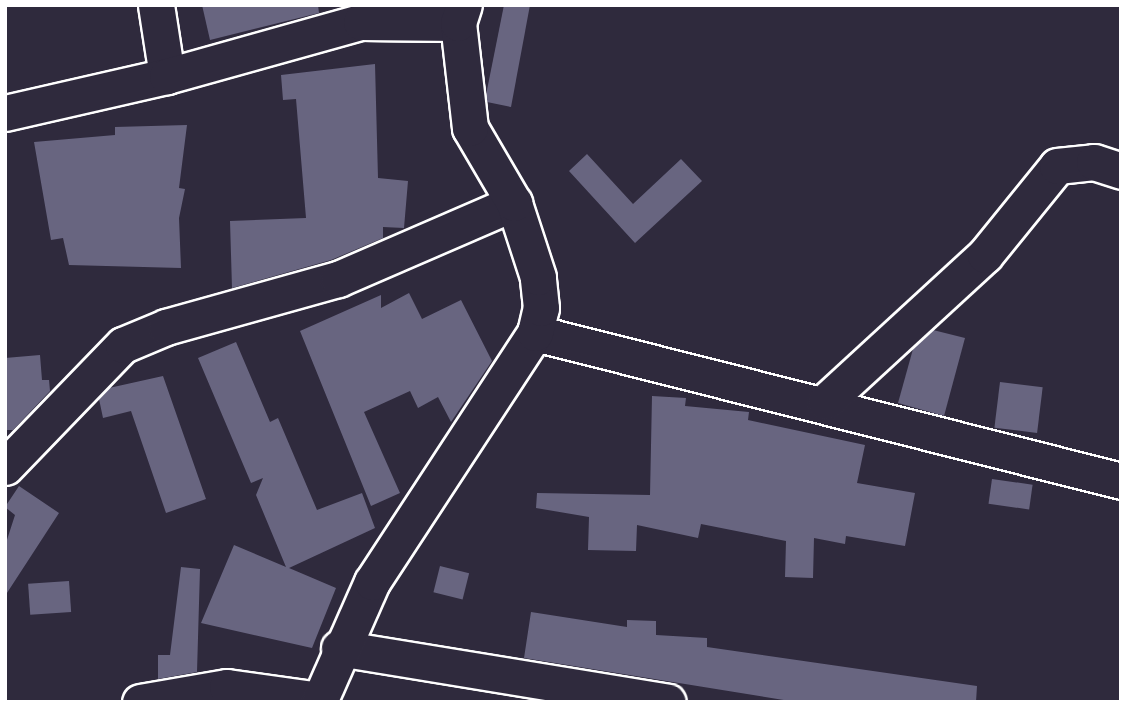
<!DOCTYPE html>
<style>
body{margin:0}
#map{position:relative;width:1126px;height:707px;overflow:hidden;background:#2f2a3d;font-family:"Playpen Sans",sans-serif}
div>[style]{position:absolute}
[style*='--x']{left:calc(var(--x)*1px);top:calc(var(--y)*1px);width:calc(var(--w)*1px);rotate:calc(var(--a)*1deg)}
.building>*{inset:0;background:#686580;transform-origin:0 0}
.roads{filter:drop-shadow(2px 0 #fff) drop-shadow(-2px 0 #fff) drop-shadow(0 2px #fff) drop-shadow(0 -2px #fff)}
.minor>*{height:35px;margin:-17.5px;padding:0 17.5px;transform-origin:17.5px;border-radius:17.5px;background:#2f2a3d}
span{translate:-50% -50%;white-space:nowrap;text-align:center;line-height:1.15;-webkit-text-stroke:6px #2f2a3d;paint-order:stroke}
.frame{position:absolute;inset:0;border:7px solid #fff;pointer-events:none}
</style>
<div id="map">
<div class="building">
<div style="clip-path:polygon(202px 5px,318px 5px,319px 13px,210px 40px)"></div>
<div style="clip-path:polygon(504px 5px,530px 5px,511px 107px,487px 102px,486px 95px)"></div>
<div style="clip-path:polygon(375px 64px,378px 178px,408px 181px,404px 228px,383px 227px,383px 238px,331px 260px,232px 288px,230px 221px,306px 218px,296px 99px,283px 100px,281px 75px)"></div>
<div style="clip-path:polygon(187px 125px,179px 188px,185px 189px,179px 218px,181px 268px,69px 265px,63px 238px,51px 240px,34px 142px,115px 135px,115px 127px)"></div>
<div style="clip-path:polygon(587px 154px,633px 204px,681px 159px,702px 181px,635px 243px,569px 171px)"></div>
<div style="clip-path:polygon(409px 293px,422px 319px,461px 300px,492px 361px,451px 422px,438px 397px,418px 408px,410px 391px,364px 412px,400px 493px,371px 506px,300px 331px,381px 295px,381px 308px)"></div>
<div style="clip-path:polygon(933px 330px,965px 338px,944px 416px,898px 403px,913px 349px)"></div>
<div style="clip-path:polygon(236px 342px,270px 422px,278px 418px,317px 510px,362px 493px,375px 528px,289px 568px,336px 588px,312px 648px,201px 623px,234px 545px,286px 567px,256px 495px,263px 478px,251px 483px,198px 358px)"></div>
<div style="clip-path:polygon(40px 355px,42px 380px,49px 380px,50px 391px,13px 430px,5px 430px,5px 358px)"></div>
<div style="clip-path:polygon(163px 376px,206px 499px,166px 513px,131px 411px,103px 418px,99px 399px,109px 388px)"></div>
<div style="left:1000px;top:382px;width:43px;height:46px;rotate:7deg"></div>
<div style="clip-path:polygon(652px 396px,686px 398px,685px 406px,749px 412px,748px 420px,865px 445px,857px 483px,915px 493px,905px 546px,846px 536px,845px 544px,814px 538px,813px 578px,785px 577px,786px 541px,701px 524px,698px 538px,637px 525px,636px 551px,588px 550px,589px 517px,536px 508px,537px 493px,650px 495px)"></div>
<div style="left:992px;top:479px;width:41px;height:25px;rotate:8deg"></div>
<div style="clip-path:polygon(19px 486px,59px 513px,5px 596px,5px 546px,15px 515px,5px 507px)"></div>
<div style="left:440px;top:566px;width:30px;height:27px;rotate:14deg"></div>
<div style="clip-path:polygon(181px 567px,200px 569px,197px 672px,158px 679px,158px 655px,170px 655px)"></div>
<div style="left:69px;top:581px;width:31px;height:41px;rotate:86deg"></div>
<div style="clip-path:polygon(531px 612px,627px 627px,627px 620px,656px 621px,656px 635px,707px 638px,707px 647px,977px 686px,976px 702px,796px 702px,524px 658px)"></div>
</div>
<div class="roads">
<div class="minor">
<div style="--x:156;--y:5;--w:72;--a:81.2"></div>
<div style="--x:5;--y:113;--w:166;--a:-12.9"></div>
<div style="--x:167;--y:76;--w:201;--a:-15.6"></div>
<div style="--x:361;--y:22;--w:97;--a:0.6"></div>
<div style="--x:535;--y:333;--w:604;--a:14.17"></div>
<div style="--x:825;--y:402;--w:217;--a:-42.6"></div>
<div style="--x:985;--y:255;--w:114;--a:-51"></div>
<div style="--x:1057;--y:166;--w:37;--a:-6"></div>
<div style="--x:1094;--y:162;--w:28;--a:18"></div>
<div style="--x:5;--y:467;--w:170;--a:-46"></div>
<div style="--x:123;--y:345;--w:47;--a:-22.7"></div>
<div style="--x:166;--y:327;--w:179;--a:-15.6"></div>
<div style="--x:338;--y:279;--w:192;--a:-23.4"></div>
<div style="--x:339;--y:648;--w:333;--a:9.3"></div>
<div style="--x:140;--y:702;--w:88;--a:-9.8"></div>
<div style="--x:227;--y:687;--w:94;--a:8"></div>
<div style="--x:319;--y:702;--w:131;--a:-66.2"></div>
<div style="--x:372;--y:582;--w:298;--a:-56.8"></div>
<div style="--x:535;--y:333;--w:26;--a:-77"></div>
<div style="--x:541;--y:308;--w:31;--a:-96"></div>
<div style="--x:538;--y:277;--w:78;--a:-108"></div>
<div style="--x:514;--y:203;--w:87;--a:-120.4"></div>
<div style="--x:470;--y:128;--w:106;--a:-96.5"></div>
<div style="--x:458;--y:23;--w:19;--a:-72"></div>
</div>
</div>
<div class="frame"></div>
</div>
